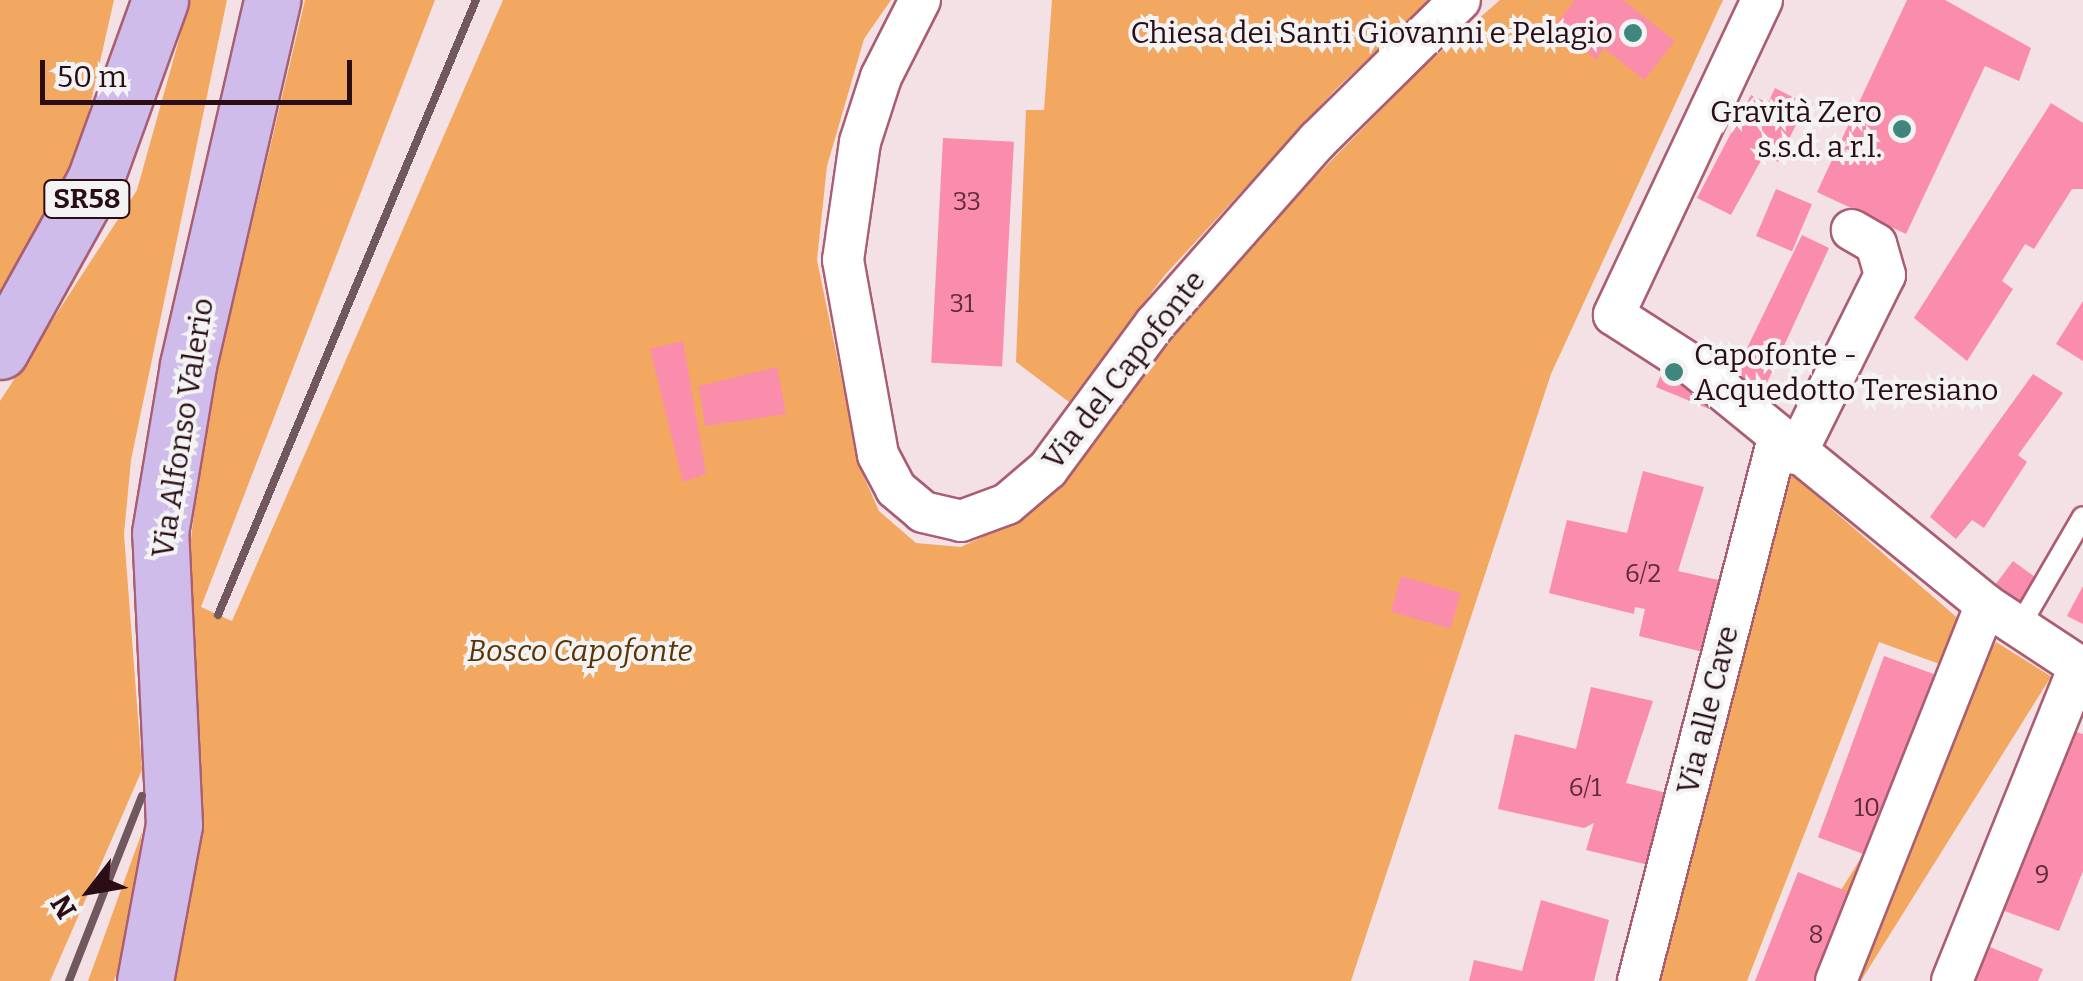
<!DOCTYPE html>
<meta charset="utf-8">
<style>
body{margin:0}
#map{position:relative;width:2083px;height:981px;overflow:hidden;background:#f3e1e5;font-family:Bitter,serif}
div>[style]{position:absolute}
[style*='--x']{left:calc(var(--x)*1px);top:calc(var(--y)*1px);width:calc(var(--w)*1px);rotate:calc(var(--a)*1deg)}
.green>*{inset:0;background:#f2a861;transform-origin:0 0}
.building>*{inset:0;background:#f98dab;transform-origin:0 0}
.roads{filter:drop-shadow(2px 0 #aa5e72) drop-shadow(-2px 0 #aa5e72) drop-shadow(0 2px #aa5e72) drop-shadow(0 -2px #aa5e72)}
.service>*{height:20px;margin:-10px;padding:0 10px;transform-origin:10px;border-radius:10px;background:#fff}
.minor>*{height:40px;margin:-20px;padding:0 20px;transform-origin:20px;border-radius:20px;background:#fff}
.primary>*{height:55px;margin:-27.5px;padding:0 27.5px;transform-origin:27.5px;border-radius:27.5px;background:#d0bceb}
.rail>*{height:8px;margin:-4px;padding:0 4px;transform-origin:4px;border-radius:4px;background:#71585f}
.dots>*{width:28px;height:28px;translate:-50% -50%;box-sizing:border-box;border:5px solid #f3f3f3;border-radius:50%}
span{translate:-50% -50%;white-space:nowrap;text-align:center;line-height:1.15;-webkit-text-stroke:8px #f3f3f3;paint-order:stroke}
.number-label{font-size:25px;color:#5e2d3b}
.number-label span{-webkit-text-stroke-width:0}
.shield-label span{padding:2px 8px;background:#f3f3f3;border:2px solid;border-radius:8px;-webkit-text-stroke-width:0}
.shield-label{font-size:28px;color:#2b0d16;font-weight:700}
.poi-label{font-size:30px;color:#2b0d16}
.right{translate:-100% -50%;text-align:right}
.left{translate:0 -50%;text-align:left}
.street-label{font-size:30px;color:#2b0d16}
.park-label{font-size:30px;color:#5b3406;font-style:italic}
.north{position:absolute;left:40px;top:841px;width:100px;height:100px;-webkit-text-stroke:8px #f3f3f3;paint-order:stroke;rotate:239deg;font-size:28px;font-weight:700;line-height:40px;text-align:center;color:#2b0d16}
.north::after{content:'';display:block;margin:auto;width:35px;height:45px;background:#2b0d16;clip-path:polygon(50% 0,100% 100%,50% 72%,0 100%)}
.scale{position:absolute;left:40px;top:60px;width:312px;height:45px;box-sizing:border-box;border:5px solid #2b0d16;border-top:0;padding-left:12px;font-size:30px;line-height:35px;white-space:nowrap;color:#2b0d16;-webkit-text-stroke:8px #f3f3f3;paint-order:stroke}
</style>
<div id="map">
<div class="green">
<div style="clip-path:polygon(0 0,114px 0,76px 167px,0 311px)"></div>
<div style="clip-path:polygon(190px 0,227px 0,131px 460px,124px 534px,142px 770px,50px 981px,0 981px,0 401px,137px 190px)"></div>
<div style="clip-path:polygon(305px 0,435px 0,201px 607px,232px 621px,503px 0,891px 0,864px 39px,827px 166px,817px 260px,860px 468px,879px 511px,916px 543px,961px 547px,1010px 524px,1050px 492px,1238px 256px,1422px 68px,1500px 0,1723px 0,1551px 374px,1351px 981px,170px 981px,202px 805px,186px 583px,204px 426px)"></div>
<div style="clip-path:polygon(1052px 0,1431px 0,1335px 90px,1164px 276px,1069px 402px,1016px 362px,1026px 110px,1044px 110px)"></div>
<div style="clip-path:polygon(1790px 473px,1961px 621px,1945px 666px,1879px 642px,1747px 981px,1658px 981px)"></div>
<div style="left:1996px;top:642px;width:65px;height:365px;rotate:32deg"></div>
<div style="clip-path:polygon(142px 832px,128px 941px,114px 981px,88px 981px)"></div>
</div>
<div class="building">
<div style="clip-path:polygon(1575px 0,1623px 0,1675px 41px,1644px 80px,1604px 48px,1596px 60px,1555px 25px)"></div>
<div style="clip-path:polygon(1907px 0,1945px 0,2031px 48px,2019px 81px,1985px 66px,1906px 234px,1817px 192px)"></div>
<div style="clip-path:polygon(1775px 88px,1806px 104px,1778px 162px,1764px 155px,1731px 215px,1697px 198px,1751px 95px,1768px 103px)"></div>
<div style="clip-path:polygon(2051px 103px,2083px 123px,2083px 189px,2072px 189px,2034px 249px,2025px 244px,2002px 281px,2013px 289px,1967px 361px,1914px 318px)"></div>
<div style="left:943px;top:138px;width:71px;height:225px;rotate:3deg"></div>
<div style="left:1776px;top:189px;width:39px;height:51px;rotate:23deg"></div>
<div style="clip-path:polygon(1802px 235px,1829px 248px,1759px 400px,1732px 379px)"></div>
<div style="clip-path:polygon(2083px 301px,2083px 361px,2056px 344px)"></div>
<div style="clip-path:polygon(683px 341px,706px 474px,683px 482px,650px 349px)"></div>
<div style="clip-path:polygon(1668px 357px,1714px 395px,1709px 409px,1656px 387px)"></div>
<div style="clip-path:polygon(777px 367px,786px 414px,705px 426px,699px 386px)"></div>
<div style="clip-path:polygon(2033px 374px,2063px 393px,2018px 455px,2027px 462px,1984px 528px,1972px 520px,1956px 539px,1930px 517px)"></div>
<div style="clip-path:polygon(1643px 471px,1704px 487px,1678px 571px,1727px 582px,1711px 654px,1639px 636px,1645px 609px,1635px 607px,1634px 614px,1549px 593px,1567px 520px,1627px 533px)"></div>
<div style="clip-path:polygon(2013px 561px,2035px 577px,2020px 604px,1995px 585px)"></div>
<div style="left:1401px;top:576px;width:62px;height:37px;rotate:16deg"></div>
<div style="clip-path:polygon(2083px 586px,2083px 624px,2067px 616px)"></div>
<div style="left:1884px;top:656px;width:63px;height:193px;rotate:20deg"></div>
<div style="clip-path:polygon(1591px 687px,1653px 701px,1626px 783px,1675px 795px,1657px 867px,1586px 850px,1594px 823px,1584px 828px,1498px 809px,1515px 734px,1576px 749px)"></div>
<div style="clip-path:polygon(2070px 730px,2083px 734px,2083px 871px,2059px 931px,1999px 909px)"></div>
<div style="clip-path:polygon(1798px 872px,1859px 896px,1824px 981px,1755px 981px)"></div>
<div style="clip-path:polygon(1541px 900px,1609px 920px,1594px 981px,1469px 981px,1474px 960px,1522px 971px)"></div>
<div style="clip-path:polygon(1985px 945px,2043px 969px,2038px 981px,1971px 981px)"></div>
</div>
<div class="roads">
<div class="service">
<div style="--x:2019;--y:627;--w:127;--a:-59.8"></div>
</div>
<div class="minor">
<div style="--x:920;--y:0;--w:86;--a:116.9"></div>
<div style="--x:881;--y:77;--w:68;--a:107.9"></div>
<div style="--x:860;--y:142;--w:119;--a:98.2"></div>
<div style="--x:843;--y:260;--w:198;--a:79.8"></div>
<div style="--x:878;--y:455;--w:38;--a:62"></div>
<div style="--x:896;--y:489;--w:35;--a:40"></div>
<div style="--x:923;--y:512;--w:39;--a:13"></div>
<div style="--x:961;--y:521;--w:49;--a:-20.3"></div>
<div style="--x:1007;--y:504;--w:54;--a:-40.5"></div>
<div style="--x:1048;--y:469;--w:180;--a:-53.6"></div>
<div style="--x:1155;--y:324;--w:246;--a:-48.5"></div>
<div style="--x:1318;--y:140;--w:199;--a:-44.6"></div>
<div style="--x:1762;--y:0;--w:348;--a:115.2"></div>
<div style="--x:1614;--y:315;--w:93;--a:32.7"></div>
<div style="--x:1692;--y:365;--w:380;--a:39.2"></div>
<div style="--x:1986;--y:605;--w:116;--a:33.4"></div>
<div style="--x:1796;--y:454;--w:200;--a:-63.6"></div>
<div style="--x:1885;--y:275;--w:32;--a:-106"></div>
<div style="--x:1876;--y:244;--w:28;--a:-150"></div>
<div style="--x:1638;--y:981;--w:561;--a:-75.54"></div>
<div style="--x:1836;--y:981;--w:405;--a:-68.3"></div>
<div style="--x:1952;--y:981;--w:339;--a:-68"></div>
</div>
<div class="primary">
<div style="--x:0;--y:351;--w:196;--a:-60.9"></div>
<div style="--x:95;--y:180;--w:191;--a:-70.1"></div>
<div style="--x:145;--y:981;--w:159;--a:-79.5"></div>
<div style="--x:174;--y:825;--w:292;--a:-92.7"></div>
<div style="--x:160;--y:533;--w:170;--a:-80.5"></div>
<div style="--x:188;--y:365;--w:375;--a:-77"></div>
</div>
</div>
<div class="rail">
<div style="--x:218;--y:615;--w:667;--a:-67.24"></div>
<div style="--x:69;--y:981;--w:199;--a:-68.5"></div>
</div>
<div class="dots">
<div style="left:1633px;top:33px;background:#41867c"></div>
<div style="left:1902px;top:129px;background:#41867c"></div>
<div style="left:1674px;top:372px;background:#41867c"></div>
</div>
<div class="number-label">
<span style="left:967px;top:202px">33</span>
<span style="left:962px;top:304px">31</span>
<span style="left:1643px;top:574px">6/2</span>
<span style="left:1585px;top:788px">6/1</span>
<span style="left:1867px;top:808px">10</span>
<span style="left:2042px;top:875px">9</span>
<span style="left:1816px;top:935px">8</span>
</div>
<div class="shield-label">
<span style="left:87px;top:199px">SR58</span>
</div>
<div class="poi-label">
<span class="right" style="left:1613px;top:33px">Chiesa dei Santi Giovanni e Pelagio</span>
<span class="right" style="left:1882px;top:129px">Gravità Zero<br>s.s.d. a r.l.</span>
<span class="left" style="left:1694px;top:372px">Capofonte -<br>Acquedotto Teresiano</span>
</div>
<div class="street-label">
<span style="left:1124px;top:370px;rotate:-52deg">Via del Capofonte</span>
<span style="left:183px;top:428px;rotate:-81deg">Via Alfonso Valerio</span>
<span style="left:1708px;top:710px;rotate:-76deg">Via alle Cave</span>
</div>
<div class="park-label">
<span style="left:580px;top:651px">Bosco Capofonte</span>
</div>
<div class="north">N</div>
<div class="scale">50 m</div>
</div>
